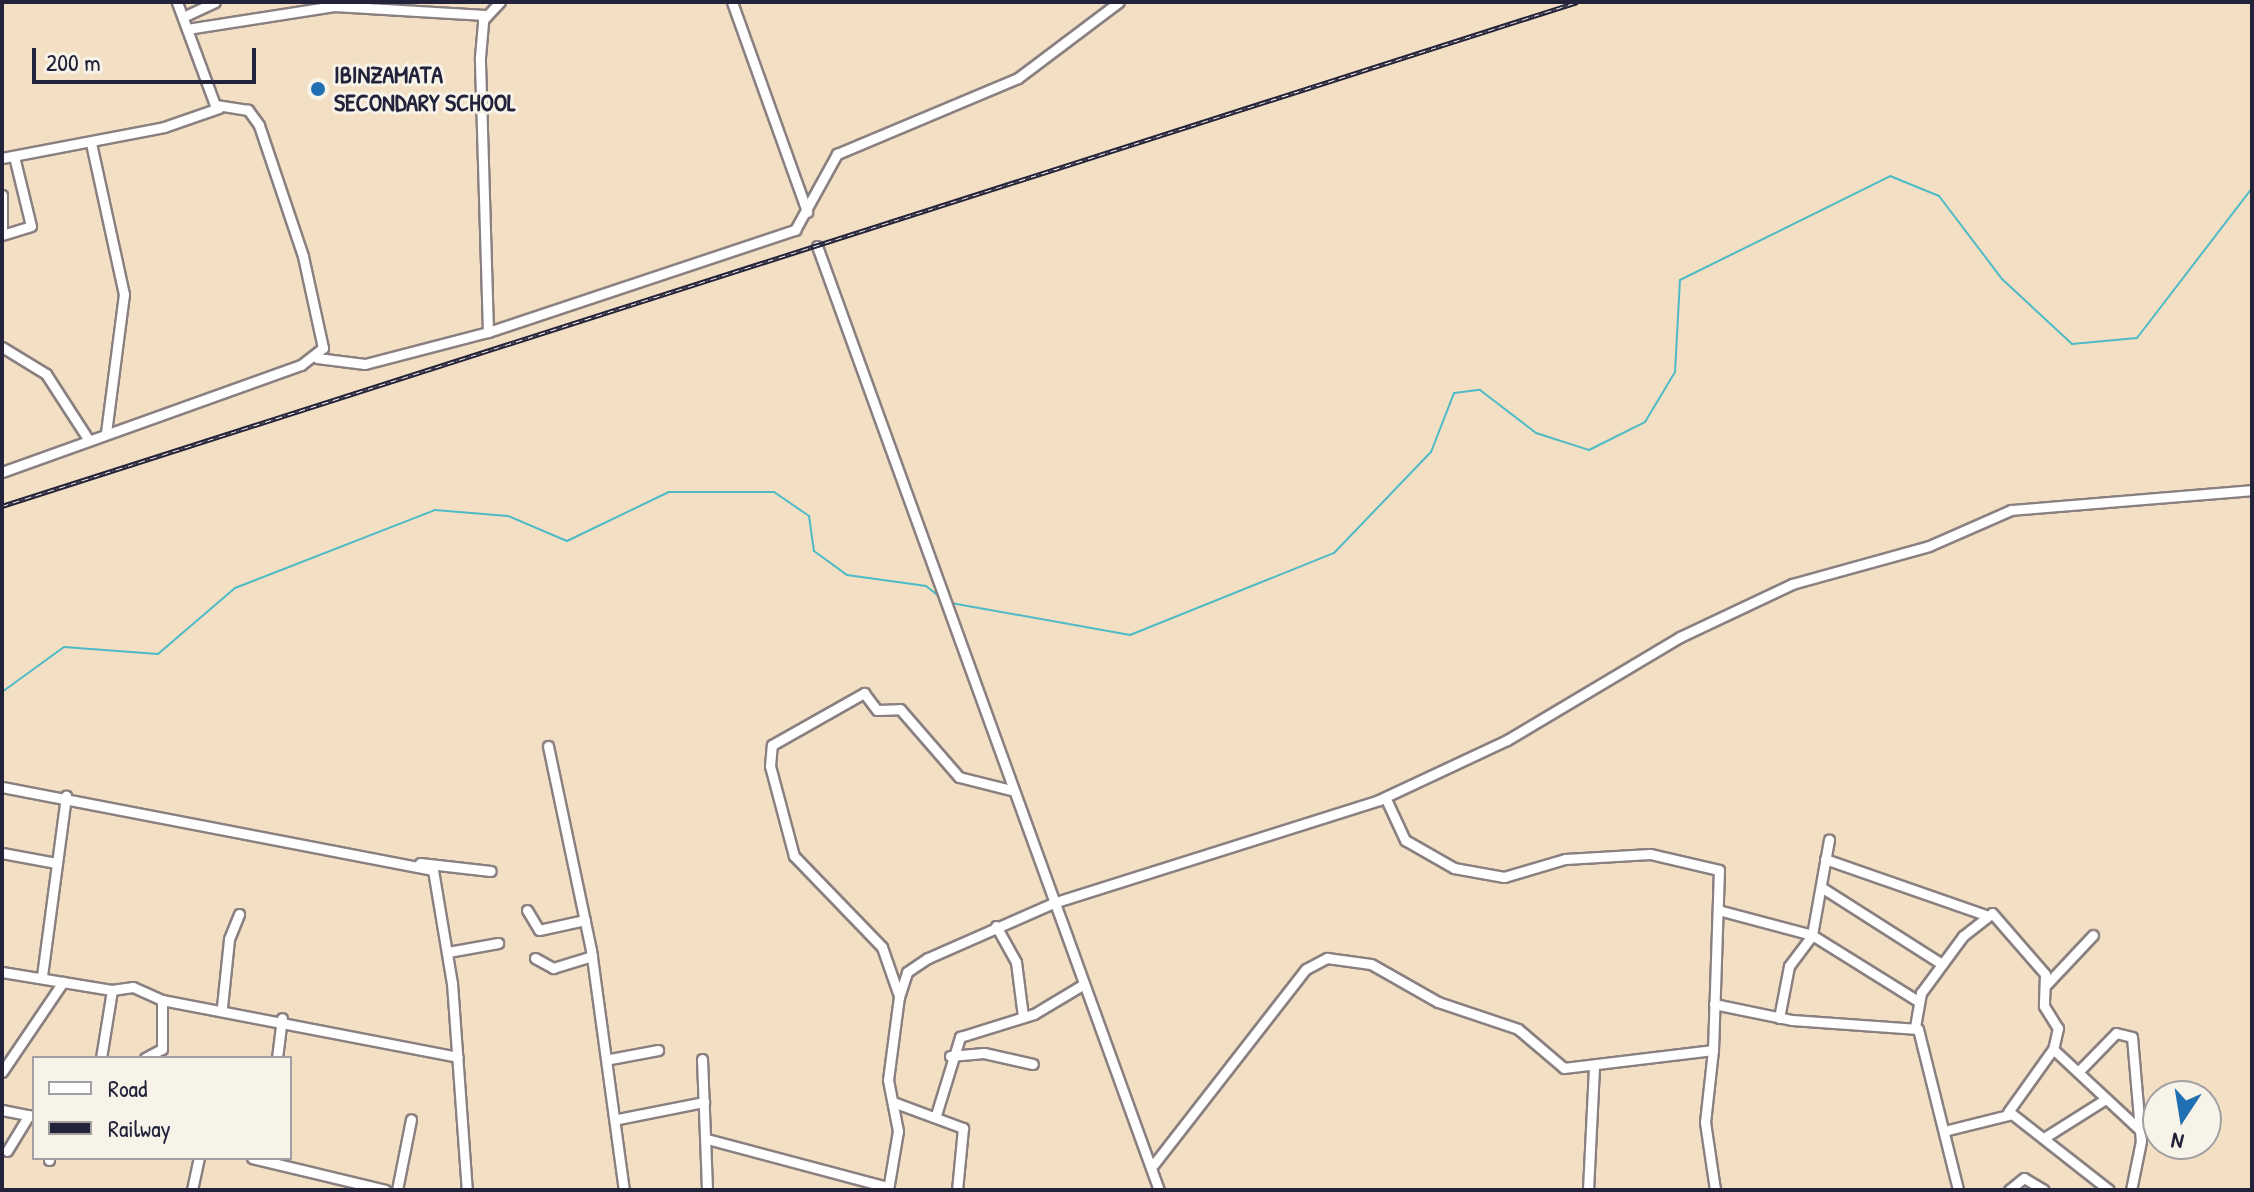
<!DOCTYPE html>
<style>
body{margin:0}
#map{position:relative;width:2254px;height:1192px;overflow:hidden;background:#f3dfc4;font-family:"Patrick Hand",sans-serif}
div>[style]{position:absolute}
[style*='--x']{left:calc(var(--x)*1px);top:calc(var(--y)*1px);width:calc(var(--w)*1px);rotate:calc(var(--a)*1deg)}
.stream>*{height:2px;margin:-1px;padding:0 1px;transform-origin:1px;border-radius:1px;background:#4dbbc6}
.roads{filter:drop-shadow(2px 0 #8a8080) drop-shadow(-2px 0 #8a8080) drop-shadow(0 2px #8a8080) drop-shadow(0 -2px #8a8080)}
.street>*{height:9px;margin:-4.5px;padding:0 4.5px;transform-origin:4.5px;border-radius:4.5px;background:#fff}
.rail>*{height:5px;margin-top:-2.5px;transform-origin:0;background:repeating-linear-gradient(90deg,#f7f3e8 0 6px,#22223b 0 12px);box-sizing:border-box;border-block:2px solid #22223b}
.dots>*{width:22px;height:22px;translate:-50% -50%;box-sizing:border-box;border:4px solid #f7f3e8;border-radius:50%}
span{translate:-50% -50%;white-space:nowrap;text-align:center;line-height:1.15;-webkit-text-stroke:6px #f7f3e8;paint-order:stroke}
.poi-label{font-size:24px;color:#22223b;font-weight:700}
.left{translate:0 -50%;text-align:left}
.frame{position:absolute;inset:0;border:4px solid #22223b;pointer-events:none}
.legend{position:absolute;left:32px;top:1056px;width:260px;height:104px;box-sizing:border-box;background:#f7f3e8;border:2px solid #a29fa3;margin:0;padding:10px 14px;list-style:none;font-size:24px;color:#22223b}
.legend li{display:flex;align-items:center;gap:16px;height:40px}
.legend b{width:40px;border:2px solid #a29fa3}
.north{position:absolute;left:2142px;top:1080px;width:80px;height:80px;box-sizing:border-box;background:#f7f3e8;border:2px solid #a29fa3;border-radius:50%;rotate:192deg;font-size:22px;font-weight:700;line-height:32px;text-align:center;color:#22223b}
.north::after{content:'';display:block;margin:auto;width:28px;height:36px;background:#1f6fb2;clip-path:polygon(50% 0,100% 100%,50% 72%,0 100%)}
.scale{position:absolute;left:32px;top:48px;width:224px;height:36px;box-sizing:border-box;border:4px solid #22223b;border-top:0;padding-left:10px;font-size:24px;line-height:28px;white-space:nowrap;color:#22223b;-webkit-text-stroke:6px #f7f3e8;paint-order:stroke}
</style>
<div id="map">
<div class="stream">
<div style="--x:951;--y:603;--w:182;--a:10.1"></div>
<div style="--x:1130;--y:635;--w:220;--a:-21.9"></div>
<div style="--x:1334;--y:553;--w:140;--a:-46.2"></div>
<div style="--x:1431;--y:452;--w:63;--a:-68.7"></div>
<div style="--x:1454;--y:393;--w:26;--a:-7"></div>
<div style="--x:1480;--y:390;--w:71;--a:37.5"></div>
<div style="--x:1536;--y:433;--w:56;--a:17.8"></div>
<div style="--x:1589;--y:450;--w:63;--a:-26.6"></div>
<div style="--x:1645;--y:422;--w:58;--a:-59"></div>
<div style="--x:1675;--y:372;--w:92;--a:-86.9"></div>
<div style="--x:1680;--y:280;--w:234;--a:-26.3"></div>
<div style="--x:1890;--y:176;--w:53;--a:22.2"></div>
<div style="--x:1939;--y:196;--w:104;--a:52.8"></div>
<div style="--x:2002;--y:279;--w:96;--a:42.9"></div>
<div style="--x:2072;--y:344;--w:65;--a:-5.3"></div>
<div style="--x:2137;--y:338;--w:189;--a:-52.5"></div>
<div style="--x:2;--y:692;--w:77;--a:-36"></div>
<div style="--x:64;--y:647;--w:94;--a:4.3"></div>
<div style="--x:158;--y:654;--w:101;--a:-40.6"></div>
<div style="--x:235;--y:588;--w:215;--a:-21.3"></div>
<div style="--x:435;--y:510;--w:73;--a:4.7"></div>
<div style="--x:508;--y:516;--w:64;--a:23"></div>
<div style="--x:567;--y:541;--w:113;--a:-25.7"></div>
<div style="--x:669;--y:492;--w:105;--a:0"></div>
<div style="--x:774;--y:492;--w:42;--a:34.4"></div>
<div style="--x:809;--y:516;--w:35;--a:82"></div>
<div style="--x:814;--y:551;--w:41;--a:36"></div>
<div style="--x:847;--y:575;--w:80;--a:7.9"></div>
<div style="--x:926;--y:586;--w:16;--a:38"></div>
</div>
<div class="roads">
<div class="street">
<div style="--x:732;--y:2;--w:223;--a:70.3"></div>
<div style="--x:183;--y:17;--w:35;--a:-25"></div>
<div style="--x:187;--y:29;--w:149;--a:-8.9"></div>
<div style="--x:334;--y:6;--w:151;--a:3.4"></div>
<div style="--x:91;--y:143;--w:155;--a:77.7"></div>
<div style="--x:124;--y:294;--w:139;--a:97.4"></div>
<div style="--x:2;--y:158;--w:165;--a:-10.8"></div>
<div style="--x:164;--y:127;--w:58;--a:-19.1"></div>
<div style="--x:2;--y:195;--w:33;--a:90"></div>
<div style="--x:2;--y:235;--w:30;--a:-17"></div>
<div style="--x:31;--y:226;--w:72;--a:-103.7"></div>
<div style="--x:817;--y:246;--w:1004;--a:70.09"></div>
<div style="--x:488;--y:332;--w:275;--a:-91.7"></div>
<div style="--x:480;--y:57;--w:37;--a:-85"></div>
<div style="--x:483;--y:20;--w:25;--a:-47"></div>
<div style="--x:2;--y:347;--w:52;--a:31.5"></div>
<div style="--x:46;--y:374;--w:77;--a:57.1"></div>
<div style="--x:317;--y:358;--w:48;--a:7.1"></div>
<div style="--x:365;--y:364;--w:127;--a:-14.6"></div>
<div style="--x:488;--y:332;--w:324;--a:-18.4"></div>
<div style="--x:795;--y:230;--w:87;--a:-61.1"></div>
<div style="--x:837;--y:154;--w:196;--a:-22.8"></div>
<div style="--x:1018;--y:78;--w:126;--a:-37"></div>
<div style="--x:2;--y:472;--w:318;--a:-19.7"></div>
<div style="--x:301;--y:365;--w:28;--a:-38"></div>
<div style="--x:323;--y:348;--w:94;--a:-102.3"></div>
<div style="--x:303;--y:256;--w:138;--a:-108.6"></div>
<div style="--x:259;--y:125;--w:19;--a:-126"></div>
<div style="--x:248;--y:110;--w:33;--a:-171"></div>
<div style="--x:215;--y:105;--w:110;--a:-110.3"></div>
<div style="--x:548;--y:746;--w:208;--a:78.1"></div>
<div style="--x:591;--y:950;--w:242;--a:82.2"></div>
<div style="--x:2;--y:787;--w:439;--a:10.9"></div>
<div style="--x:433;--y:870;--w:115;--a:80.5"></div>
<div style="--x:452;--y:983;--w:208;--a:85.9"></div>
<div style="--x:2;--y:853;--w:55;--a:10.5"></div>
<div style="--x:1825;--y:859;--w:170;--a:19.2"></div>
<div style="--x:420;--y:863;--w:71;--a:6.4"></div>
<div style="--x:1821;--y:887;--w:143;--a:32.5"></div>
<div style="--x:527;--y:910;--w:23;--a:59"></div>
<div style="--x:539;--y:930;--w:47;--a:-12.3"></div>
<div style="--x:1718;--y:910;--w:97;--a:14.9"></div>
<div style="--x:1812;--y:935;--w:125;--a:31.9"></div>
<div style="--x:996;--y:926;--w:41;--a:60.9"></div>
<div style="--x:1016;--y:962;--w:55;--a:82.7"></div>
<div style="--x:448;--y:952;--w:51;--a:-10.2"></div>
<div style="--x:535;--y:958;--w:21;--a:29"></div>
<div style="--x:553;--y:968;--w:41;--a:-17.1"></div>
<div style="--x:2;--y:972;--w:111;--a:9.3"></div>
<div style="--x:112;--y:990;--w:21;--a:-8"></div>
<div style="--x:133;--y:987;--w:32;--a:24"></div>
<div style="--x:162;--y:1000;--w:301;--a:10.9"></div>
<div style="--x:42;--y:976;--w:182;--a:-82.4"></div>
<div style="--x:2047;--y:984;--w:67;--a:-46.8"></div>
<div style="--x:898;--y:993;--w:49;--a:-109.2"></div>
<div style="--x:882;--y:947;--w:127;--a:-134"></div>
<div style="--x:794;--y:856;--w:93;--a:-104.9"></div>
<div style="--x:770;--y:766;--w:21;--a:-85"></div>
<div style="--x:772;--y:745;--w:106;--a:-29.5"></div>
<div style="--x:864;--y:693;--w:21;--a:53"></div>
<div style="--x:877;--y:710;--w:23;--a:-2"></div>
<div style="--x:900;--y:709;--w:90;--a:49.1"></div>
<div style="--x:959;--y:777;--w:54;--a:14"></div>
<div style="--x:1714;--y:1004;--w:80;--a:11.6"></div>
<div style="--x:1792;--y:1020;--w:126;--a:4.1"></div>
<div style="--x:1918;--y:1029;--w:166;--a:76"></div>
<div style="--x:222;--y:1007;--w:68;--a:-84.1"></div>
<div style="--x:229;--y:939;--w:27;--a:-68"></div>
<div style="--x:1779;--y:1018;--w:53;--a:-79.1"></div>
<div style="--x:1789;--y:966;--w:39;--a:-53"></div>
<div style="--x:1812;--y:935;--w:97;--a:-79.9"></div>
<div style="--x:1915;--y:1027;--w:35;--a:-80"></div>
<div style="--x:1921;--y:993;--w:71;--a:-53.6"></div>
<div style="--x:1963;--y:936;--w:37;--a:-38"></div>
<div style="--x:1992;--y:913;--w:81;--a:49"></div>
<div style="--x:2045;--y:974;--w:32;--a:92"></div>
<div style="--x:2044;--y:1006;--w:26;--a:58"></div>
<div style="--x:2058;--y:1028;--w:22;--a:103"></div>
<div style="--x:1713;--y:1050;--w:72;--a:96.3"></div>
<div style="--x:1705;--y:1122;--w:69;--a:81.6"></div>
<div style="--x:950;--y:1056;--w:34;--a:-5"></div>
<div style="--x:984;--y:1053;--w:50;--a:12.7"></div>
<div style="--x:101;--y:1058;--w:69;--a:-80.8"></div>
<div style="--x:145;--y:1058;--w:19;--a:-28"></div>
<div style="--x:162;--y:1049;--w:49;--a:-90"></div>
<div style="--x:277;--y:1058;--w:40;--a:-82.9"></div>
<div style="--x:610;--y:1059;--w:49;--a:-10.6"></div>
<div style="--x:702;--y:1059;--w:131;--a:87.8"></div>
<div style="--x:2;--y:1072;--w:109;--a:-55.9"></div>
<div style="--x:2078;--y:1072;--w:54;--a:-45.7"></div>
<div style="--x:2116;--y:1033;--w:16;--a:14"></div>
<div style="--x:2132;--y:1037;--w:104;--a:85.1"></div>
<div style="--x:2141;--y:1141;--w:50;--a:101.5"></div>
<div style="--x:893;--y:1102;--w:75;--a:20.4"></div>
<div style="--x:963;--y:1128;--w:62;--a:95.5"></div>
<div style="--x:2;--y:1110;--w:33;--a:11"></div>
<div style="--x:2008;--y:1112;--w:77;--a:-54.5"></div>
<div style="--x:2053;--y:1049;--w:119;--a:43"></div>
<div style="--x:936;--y:1115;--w:82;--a:-72.9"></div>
<div style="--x:960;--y:1037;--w:77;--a:-17.3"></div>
<div style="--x:1034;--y:1014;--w:58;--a:-31"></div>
<div style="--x:618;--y:1119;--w:88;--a:-11.2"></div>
<div style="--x:1944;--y:1131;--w:70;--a:-14"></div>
<div style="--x:2012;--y:1114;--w:123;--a:38.1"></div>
<div style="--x:2047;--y:1136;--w:67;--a:-32.3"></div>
<div style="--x:707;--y:1139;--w:187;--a:14.9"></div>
<div style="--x:7;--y:1151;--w:42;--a:-58.6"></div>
<div style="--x:252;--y:1158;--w:137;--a:13.5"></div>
<div style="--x:49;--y:1160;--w:2;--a:-90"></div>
<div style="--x:1154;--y:1164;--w:247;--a:-52.1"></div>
<div style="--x:1306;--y:969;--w:24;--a:-28"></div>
<div style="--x:1327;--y:958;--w:44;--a:7.8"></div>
<div style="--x:1371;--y:964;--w:77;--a:29.6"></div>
<div style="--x:1438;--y:1002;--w:84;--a:18.6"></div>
<div style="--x:1518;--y:1029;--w:60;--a:40.3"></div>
<div style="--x:1564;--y:1068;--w:150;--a:-6.9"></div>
<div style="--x:1713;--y:1050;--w:180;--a:-88.1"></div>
<div style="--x:1719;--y:870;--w:71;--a:-166.9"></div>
<div style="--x:1650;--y:854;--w:85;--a:176.6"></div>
<div style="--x:1565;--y:859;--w:64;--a:163.6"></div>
<div style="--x:1504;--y:877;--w:51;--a:-169.8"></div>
<div style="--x:1454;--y:868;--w:56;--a:-150.3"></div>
<div style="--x:1405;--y:840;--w:47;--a:-114.9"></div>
<div style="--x:192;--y:1190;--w:33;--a:-78"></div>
<div style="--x:397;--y:1190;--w:72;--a:-78.8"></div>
<div style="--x:888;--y:1190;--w:60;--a:-80.4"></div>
<div style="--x:898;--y:1131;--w:52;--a:-101.1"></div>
<div style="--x:888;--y:1080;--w:84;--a:-82.5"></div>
<div style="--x:899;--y:997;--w:26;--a:-72"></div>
<div style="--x:907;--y:972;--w:25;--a:-34"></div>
<div style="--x:928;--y:958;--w:137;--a:-23.7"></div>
<div style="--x:1053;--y:903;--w:342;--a:-17.5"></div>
<div style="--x:1379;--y:800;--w:141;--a:-25.1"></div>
<div style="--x:1507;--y:740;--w:201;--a:-30.8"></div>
<div style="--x:1680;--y:637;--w:124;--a:-25.3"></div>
<div style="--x:1792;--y:584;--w:142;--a:-15.5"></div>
<div style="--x:1929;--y:546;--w:90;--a:-23.7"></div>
<div style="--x:2011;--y:510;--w:242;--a:-4.7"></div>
<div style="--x:1588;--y:1190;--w:121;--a:-87.2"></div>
<div style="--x:2009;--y:1190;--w:19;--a:-39"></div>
<div style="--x:2024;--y:1178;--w:23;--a:31"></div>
</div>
</div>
<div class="rail">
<div style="--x:2;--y:506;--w:1654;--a:-17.74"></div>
</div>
<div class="dots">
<div style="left:318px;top:89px;background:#1f6fb2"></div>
</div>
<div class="poi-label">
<span class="left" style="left:334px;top:89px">IBINZAMATA<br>SECONDARY SCHOOL</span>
</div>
<div class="frame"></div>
<ul class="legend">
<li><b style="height:10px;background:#fff"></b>Road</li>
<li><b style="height:10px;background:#22223b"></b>Railway</li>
</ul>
<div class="north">N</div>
<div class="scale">200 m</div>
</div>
